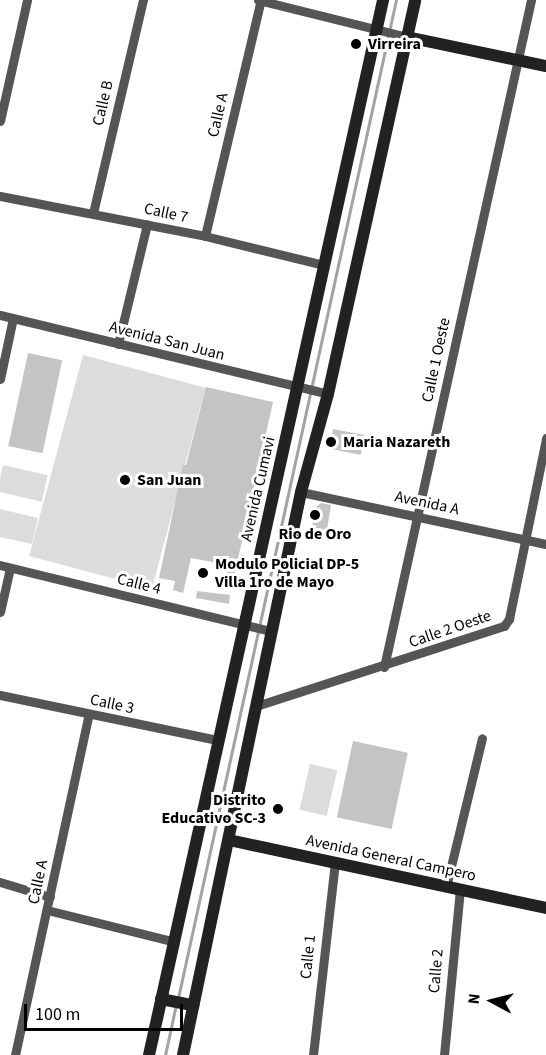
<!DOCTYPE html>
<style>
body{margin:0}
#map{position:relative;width:546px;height:1055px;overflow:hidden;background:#fff;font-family:"Source Sans 3",sans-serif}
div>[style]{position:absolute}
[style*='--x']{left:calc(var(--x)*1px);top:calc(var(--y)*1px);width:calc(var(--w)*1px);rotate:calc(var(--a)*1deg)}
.green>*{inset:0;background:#dcdcdc;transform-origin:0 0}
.stream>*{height:3px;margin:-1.5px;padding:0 1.5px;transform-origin:1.5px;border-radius:1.5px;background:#a3a3a3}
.building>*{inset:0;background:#c4c4c4;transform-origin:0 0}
.street>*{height:9px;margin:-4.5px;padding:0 4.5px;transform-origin:4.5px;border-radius:4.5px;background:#555}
.secondary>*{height:12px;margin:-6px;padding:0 6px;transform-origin:6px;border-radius:6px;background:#222}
.dots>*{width:16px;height:16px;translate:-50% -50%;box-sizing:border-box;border:3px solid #fff;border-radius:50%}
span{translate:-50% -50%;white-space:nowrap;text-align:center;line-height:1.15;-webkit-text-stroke:6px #fff;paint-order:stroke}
.poi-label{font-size:16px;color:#000;font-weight:700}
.left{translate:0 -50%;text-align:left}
.right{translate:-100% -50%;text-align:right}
.street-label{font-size:16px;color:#000}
.north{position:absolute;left:462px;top:971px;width:60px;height:60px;-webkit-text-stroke:4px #fff;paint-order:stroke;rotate:277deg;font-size:16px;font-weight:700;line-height:24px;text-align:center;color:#000}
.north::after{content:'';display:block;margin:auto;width:21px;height:27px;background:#000;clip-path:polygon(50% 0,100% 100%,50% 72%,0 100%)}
.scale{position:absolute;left:24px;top:1004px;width:159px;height:27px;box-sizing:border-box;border:3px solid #000;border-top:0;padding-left:8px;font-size:18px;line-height:21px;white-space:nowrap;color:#000;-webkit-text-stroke:4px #fff;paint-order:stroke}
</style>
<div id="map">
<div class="green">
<div style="left:83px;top:355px;width:127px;height:208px;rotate:15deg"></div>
<div style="left:3px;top:465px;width:46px;height:27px;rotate:13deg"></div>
<div style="clip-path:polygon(0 509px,38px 518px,32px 544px,0 537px)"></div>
<div style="left:310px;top:764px;width:28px;height:47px;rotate:13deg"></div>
</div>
<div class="stream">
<div style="--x:178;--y:998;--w:1022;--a:-77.68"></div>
<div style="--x:165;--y:1055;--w:52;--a:-77.8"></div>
</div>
<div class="building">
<div style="left:28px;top:353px;width:35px;height:95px;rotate:12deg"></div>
<div style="clip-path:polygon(206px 387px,273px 402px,231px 590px,224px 588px,228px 565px,191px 558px,183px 593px,173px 590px,175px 581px,159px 578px,183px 465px,186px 465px)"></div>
<div style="left:333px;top:429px;width:32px;height:20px;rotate:11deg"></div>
<div style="clip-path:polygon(321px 503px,331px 505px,327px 530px,312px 527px,316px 507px)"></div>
<div style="clip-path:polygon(197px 591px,230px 595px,229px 604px,196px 598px)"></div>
<div style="left:353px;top:741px;width:56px;height:78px;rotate:12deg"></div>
</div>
<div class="street">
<div style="--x:258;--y:0;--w:154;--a:13.9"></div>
<div style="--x:0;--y:121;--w:124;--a:-77.4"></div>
<div style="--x:0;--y:196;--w:209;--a:11"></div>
<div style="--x:205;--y:236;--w:122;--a:13.7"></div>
<div style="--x:93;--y:213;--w:219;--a:-76.8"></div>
<div style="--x:205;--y:236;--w:243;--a:-76.7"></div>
<div style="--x:0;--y:315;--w:337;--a:13.5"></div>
<div style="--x:118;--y:344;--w:123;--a:-76.4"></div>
<div style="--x:0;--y:379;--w:62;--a:-78"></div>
<div style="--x:301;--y:492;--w:250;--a:12"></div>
<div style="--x:0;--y:565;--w:279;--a:13.7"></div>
<div style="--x:0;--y:612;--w:45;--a:-77.2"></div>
<div style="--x:384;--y:667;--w:683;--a:-77.57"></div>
<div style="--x:0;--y:695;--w:223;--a:11.7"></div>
<div style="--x:256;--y:706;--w:261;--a:-17.9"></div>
<div style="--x:504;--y:626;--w:9;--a:-54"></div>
<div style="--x:509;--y:619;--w:185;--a:-78.4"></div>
<div style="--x:0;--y:882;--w:52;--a:16.7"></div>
<div style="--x:446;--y:887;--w:153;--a:-76.4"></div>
<div style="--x:47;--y:910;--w:132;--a:14"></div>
<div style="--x:15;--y:1055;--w:349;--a:-77.8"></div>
<div style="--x:313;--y:1055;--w:194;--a:-83.5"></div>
<div style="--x:444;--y:1055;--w:166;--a:-84.5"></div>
</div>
<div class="secondary">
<div style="--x:407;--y:37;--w:142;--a:11.8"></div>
<div style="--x:229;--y:840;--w:324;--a:12.1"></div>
<div style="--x:161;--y:999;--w:33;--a:11"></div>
<div style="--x:149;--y:1055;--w:1081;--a:-77.49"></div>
<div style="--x:183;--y:1055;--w:575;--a:-78.16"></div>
<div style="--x:301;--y:492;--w:102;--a:-74.6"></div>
<div style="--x:328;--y:394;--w:403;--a:-77.5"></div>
</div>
<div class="dots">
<div style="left:356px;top:44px;background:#000"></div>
<div style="left:331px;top:442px;background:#000"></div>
<div style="left:125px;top:480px;background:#000"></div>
<div style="left:315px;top:515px;background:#000"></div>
<div style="left:203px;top:573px;background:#000"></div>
<div style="left:278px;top:809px;background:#000"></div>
</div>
<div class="poi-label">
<span class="left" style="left:368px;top:44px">Virreira</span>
<span class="left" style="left:343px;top:442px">Maria Nazareth</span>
<span class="left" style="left:137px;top:480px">San Juan</span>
<span style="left:315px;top:534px">Rio de Oro</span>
<span class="left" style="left:215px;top:573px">Modulo Policial DP-5<br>Villa 1ro de Mayo</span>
<span class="right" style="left:266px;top:809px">Distrito<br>Educativo SC-3</span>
</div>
<div class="street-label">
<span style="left:103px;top:103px;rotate:-77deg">Calle B</span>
<span style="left:218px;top:115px;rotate:-77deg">Calle A</span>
<span style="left:166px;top:213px;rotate:12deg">Calle 7</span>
<span style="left:167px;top:341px;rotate:14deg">Avenida San Juan</span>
<span style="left:436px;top:360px;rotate:-78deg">Calle 1 Oeste</span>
<span style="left:258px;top:489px;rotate:-77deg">Avenida Cumavi</span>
<span style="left:427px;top:503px;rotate:12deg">Avenida A</span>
<span style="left:139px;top:584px;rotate:14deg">Calle 4</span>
<span style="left:450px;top:629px;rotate:-19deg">Calle 2 Oeste</span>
<span style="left:112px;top:704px;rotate:12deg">Calle 3</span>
<span style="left:391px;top:858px;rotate:12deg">Avenida General Campero</span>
<span style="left:38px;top:882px;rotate:-78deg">Calle A</span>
<span style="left:308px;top:957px;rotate:-84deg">Calle 1</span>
<span style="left:436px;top:971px;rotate:-85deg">Calle 2</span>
</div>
<div class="north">N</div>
<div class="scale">100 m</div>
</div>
